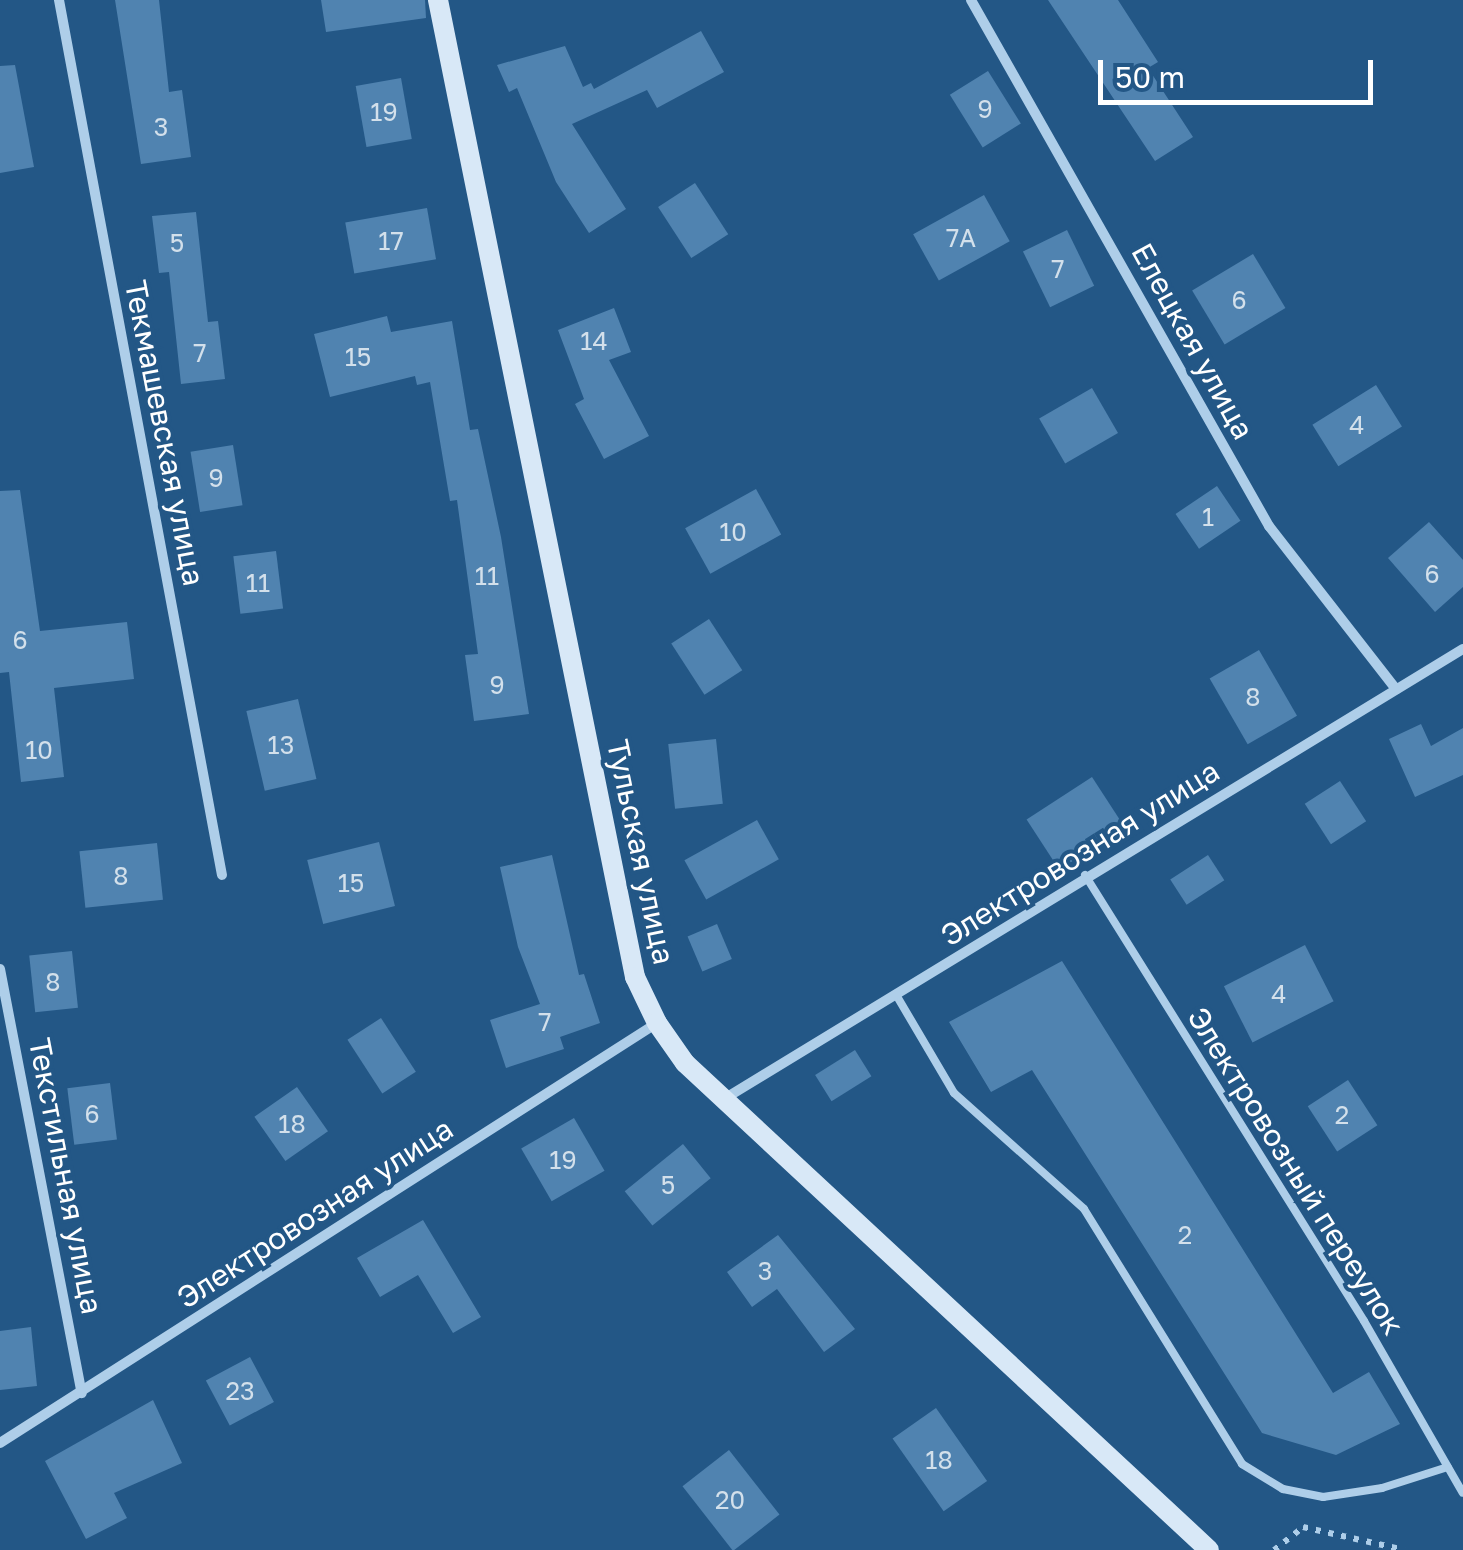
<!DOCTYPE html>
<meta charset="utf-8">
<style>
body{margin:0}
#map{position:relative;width:1463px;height:1550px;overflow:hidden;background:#235786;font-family:"Golos Text",sans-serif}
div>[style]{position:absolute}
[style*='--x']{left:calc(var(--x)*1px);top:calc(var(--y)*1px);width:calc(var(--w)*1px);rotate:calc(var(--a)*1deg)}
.building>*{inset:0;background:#5083b0;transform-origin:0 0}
.path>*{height:6px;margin-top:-3px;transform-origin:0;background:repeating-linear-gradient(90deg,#aecee9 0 5px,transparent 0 13px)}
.lane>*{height:8px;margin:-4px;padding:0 4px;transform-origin:4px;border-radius:4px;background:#aecee9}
.street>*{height:10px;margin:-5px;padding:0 5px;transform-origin:5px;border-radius:5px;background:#aecee9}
.secondary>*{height:20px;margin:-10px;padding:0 10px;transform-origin:10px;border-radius:10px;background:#d8e8f7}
span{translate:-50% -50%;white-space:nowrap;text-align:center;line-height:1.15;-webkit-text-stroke:8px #235786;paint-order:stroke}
.number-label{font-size:25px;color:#d3e0eb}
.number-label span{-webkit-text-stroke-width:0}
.street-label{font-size:30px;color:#fff}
.scale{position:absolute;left:1098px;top:60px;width:275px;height:45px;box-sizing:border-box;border:5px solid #fff;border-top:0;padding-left:12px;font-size:30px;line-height:35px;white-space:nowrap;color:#fff;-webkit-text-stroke:8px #235786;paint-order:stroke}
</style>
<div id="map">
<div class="building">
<div style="clip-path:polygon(115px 0,159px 0,169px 92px,182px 90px,191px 157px,141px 164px)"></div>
<div style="clip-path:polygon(321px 0,425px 0,426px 18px,326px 32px)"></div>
<div style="clip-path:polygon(1048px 0,1118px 0,1158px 62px,1148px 68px,1193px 137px,1155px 161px)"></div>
<div style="clip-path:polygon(701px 31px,724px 72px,657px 108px,647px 90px,572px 124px,626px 209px,589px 233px,556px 182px,517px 88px,509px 92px,497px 65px,565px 46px,583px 87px,591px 83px,594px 89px)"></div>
<div style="clip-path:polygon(15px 65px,34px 167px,0 173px,0 66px)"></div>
<div style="left:988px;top:71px;width:62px;height:45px;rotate:58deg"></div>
<div style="left:401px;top:78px;width:62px;height:46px;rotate:80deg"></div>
<div style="left:695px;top:183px;width:61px;height:44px;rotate:57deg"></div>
<div style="left:984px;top:195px;width:53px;height:81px;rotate:61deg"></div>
<div style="left:427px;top:208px;width:52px;height:83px;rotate:80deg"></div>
<div style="clip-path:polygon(196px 212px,208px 322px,218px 321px,225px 379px,181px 384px,169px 272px,159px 273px,152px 216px)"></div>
<div style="left:1067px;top:230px;width:62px;height:49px;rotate:64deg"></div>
<div style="left:1253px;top:254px;width:63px;height:71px;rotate:59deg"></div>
<div style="clip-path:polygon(614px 308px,631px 352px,609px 360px,649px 436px,604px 459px,575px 404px,584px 399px,558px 330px)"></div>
<div style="clip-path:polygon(387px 316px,391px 332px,452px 321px,470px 430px,478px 429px,501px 537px,529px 714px,474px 721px,465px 655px,478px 654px,457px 500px,450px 501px,430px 382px,417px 385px,415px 376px,330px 397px,314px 334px)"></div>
<div style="left:1376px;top:385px;width:49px;height:75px;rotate:58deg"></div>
<div style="left:1092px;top:388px;width:52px;height:61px;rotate:60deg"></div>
<div style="left:233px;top:445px;width:61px;height:43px;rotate:81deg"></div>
<div style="left:1217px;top:486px;width:42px;height:50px;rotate:56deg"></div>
<div style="left:756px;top:489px;width:52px;height:81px;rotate:61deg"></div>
<div style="clip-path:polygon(20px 490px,40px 631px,127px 622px,134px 679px,54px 688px,64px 777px,21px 782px,9px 672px,0 673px,0 491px)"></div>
<div style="clip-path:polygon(1429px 522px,1463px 560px,1463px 587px,1435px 612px,1388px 558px)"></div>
<div style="left:276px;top:551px;width:58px;height:43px;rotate:83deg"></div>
<div style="left:709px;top:619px;width:61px;height:45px;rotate:57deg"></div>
<div style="left:1259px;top:650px;width:76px;height:57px;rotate:60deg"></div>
<div style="left:298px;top:699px;width:82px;height:53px;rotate:77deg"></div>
<div style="clip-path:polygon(1421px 724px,1431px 746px,1463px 728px,1463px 775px,1415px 797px,1389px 739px)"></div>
<div style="left:716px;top:739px;width:65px;height:48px;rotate:84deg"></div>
<div style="left:1092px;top:777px;width:60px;height:78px;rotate:57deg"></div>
<div style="left:1340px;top:781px;width:48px;height:42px;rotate:57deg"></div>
<div style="left:757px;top:820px;width:45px;height:83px;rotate:61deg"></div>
<div style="left:379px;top:842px;width:66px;height:74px;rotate:76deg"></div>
<div style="left:157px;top:843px;width:57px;height:78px;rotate:84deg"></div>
<div style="clip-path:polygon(552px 855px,579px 975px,584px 974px,600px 1023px,560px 1037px,564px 1049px,506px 1068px,490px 1020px,540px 1004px,518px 947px,500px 867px)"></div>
<div style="left:1208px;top:855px;width:30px;height:45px;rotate:57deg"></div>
<div style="left:717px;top:924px;width:38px;height:32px;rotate:67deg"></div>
<div style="left:1305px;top:945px;width:63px;height:91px;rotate:63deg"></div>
<div style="left:72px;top:951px;width:57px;height:43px;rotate:84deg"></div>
<div style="clip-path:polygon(1062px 961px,1333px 1393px,1369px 1372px,1400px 1424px,1336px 1455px,1262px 1433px,1032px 1070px,991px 1092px,949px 1022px)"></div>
<div style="left:381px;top:1018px;width:64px;height:40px;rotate:57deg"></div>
<div style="left:855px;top:1050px;width:31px;height:47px;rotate:58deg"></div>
<div style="left:1348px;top:1080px;width:54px;height:48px;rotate:57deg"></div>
<div style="left:110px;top:1083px;width:57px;height:43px;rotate:83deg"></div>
<div style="left:297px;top:1087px;width:54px;height:52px;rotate:55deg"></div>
<div style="left:574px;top:1118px;width:61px;height:61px;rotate:60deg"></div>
<div style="left:683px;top:1144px;width:44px;height:75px;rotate:51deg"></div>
<div style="clip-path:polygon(423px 1220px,481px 1317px,453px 1333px,418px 1275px,380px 1297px,357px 1258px)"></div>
<div style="clip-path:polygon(778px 1235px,855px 1329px,824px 1352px,777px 1289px,752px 1307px,727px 1272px)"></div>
<div style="clip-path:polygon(31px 1327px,37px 1386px,0 1390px,0 1331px)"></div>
<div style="left:250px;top:1357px;width:51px;height:50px;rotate:62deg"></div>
<div style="clip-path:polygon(153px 1400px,182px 1463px,114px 1493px,127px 1518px,86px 1539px,45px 1461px)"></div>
<div style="left:936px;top:1408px;width:89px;height:53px;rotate:55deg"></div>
<div style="left:729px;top:1450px;width:82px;height:59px;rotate:52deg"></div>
</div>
<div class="path">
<div style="--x:1274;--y:1550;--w:37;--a:-38"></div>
<div style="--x:1303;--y:1527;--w:104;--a:12.8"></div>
</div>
<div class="lane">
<div style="--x:1085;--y:875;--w:526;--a:57.97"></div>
<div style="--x:1364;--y:1321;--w:198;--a:60.1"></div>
<div style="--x:898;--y:998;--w:110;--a:59.5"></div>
<div style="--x:954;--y:1093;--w:174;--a:41.7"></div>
<div style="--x:1084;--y:1209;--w:300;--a:58.2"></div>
<div style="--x:1242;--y:1464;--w:48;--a:31.4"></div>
<div style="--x:1283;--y:1489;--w:41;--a:11.3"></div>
<div style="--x:1323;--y:1497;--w:60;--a:-8.7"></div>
<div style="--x:1382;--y:1488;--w:69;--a:-17.7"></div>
</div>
<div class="street">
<div style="--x:59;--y:0;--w:890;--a:79.45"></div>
<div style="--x:971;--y:0;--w:605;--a:60.47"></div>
<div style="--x:1269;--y:526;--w:207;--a:52.1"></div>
<div style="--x:0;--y:969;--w:432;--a:79.1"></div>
<div style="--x:724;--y:1099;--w:865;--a:-31.34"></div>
<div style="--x:0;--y:1443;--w:780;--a:-32.59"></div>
</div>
<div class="secondary">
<div style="--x:438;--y:0;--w:997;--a:78.6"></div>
<div style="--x:635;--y:977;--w:51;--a:64.4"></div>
<div style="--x:657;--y:1023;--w:49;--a:55"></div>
<div style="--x:685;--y:1063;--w:715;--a:42.9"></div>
</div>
<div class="number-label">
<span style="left:985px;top:109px">9</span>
<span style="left:384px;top:112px">19</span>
<span style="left:161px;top:127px">3</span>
<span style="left:961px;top:238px">7А</span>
<span style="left:391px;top:241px">17</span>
<span style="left:177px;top:243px">5</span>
<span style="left:1058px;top:269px">7</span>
<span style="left:1239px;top:300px">6</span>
<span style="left:594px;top:341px">14</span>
<span style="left:200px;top:353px">7</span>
<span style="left:358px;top:357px">15</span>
<span style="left:1357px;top:425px">4</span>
<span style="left:216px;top:478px">9</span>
<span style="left:1208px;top:517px">1</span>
<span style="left:733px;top:532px">10</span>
<span style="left:1432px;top:574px">6</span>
<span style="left:487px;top:576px">11</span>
<span style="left:258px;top:583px">11</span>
<span style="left:20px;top:640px">6</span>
<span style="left:497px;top:685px">9</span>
<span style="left:1253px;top:697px">8</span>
<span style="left:281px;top:745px">13</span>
<span style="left:39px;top:750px">10</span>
<span style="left:121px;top:876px">8</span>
<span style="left:351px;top:883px">15</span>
<span style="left:53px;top:982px">8</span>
<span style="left:1279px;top:994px">4</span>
<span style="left:545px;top:1022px">7</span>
<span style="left:92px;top:1114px">6</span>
<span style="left:1342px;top:1115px">2</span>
<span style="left:292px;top:1124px">18</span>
<span style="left:563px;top:1160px">19</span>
<span style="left:668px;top:1185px">5</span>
<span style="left:1185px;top:1235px">2</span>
<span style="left:765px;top:1271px">3</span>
<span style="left:240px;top:1391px">23</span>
<span style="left:939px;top:1460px">18</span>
<span style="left:730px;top:1500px">20</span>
</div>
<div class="street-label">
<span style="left:1193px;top:341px;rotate:61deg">Елецкая улица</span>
<span style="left:165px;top:433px;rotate:79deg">Текмашевская улица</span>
<span style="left:641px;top:852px;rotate:78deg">Тульская улица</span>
<span style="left:1080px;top:853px;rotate:-32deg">Электровозная улица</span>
<span style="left:1296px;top:1171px;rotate:58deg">Электровозный переулок</span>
<span style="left:66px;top:1176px;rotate:79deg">Текстильная улица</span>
<span style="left:315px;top:1213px;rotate:-33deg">Электровозная улица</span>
</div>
<div class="scale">50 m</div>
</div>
